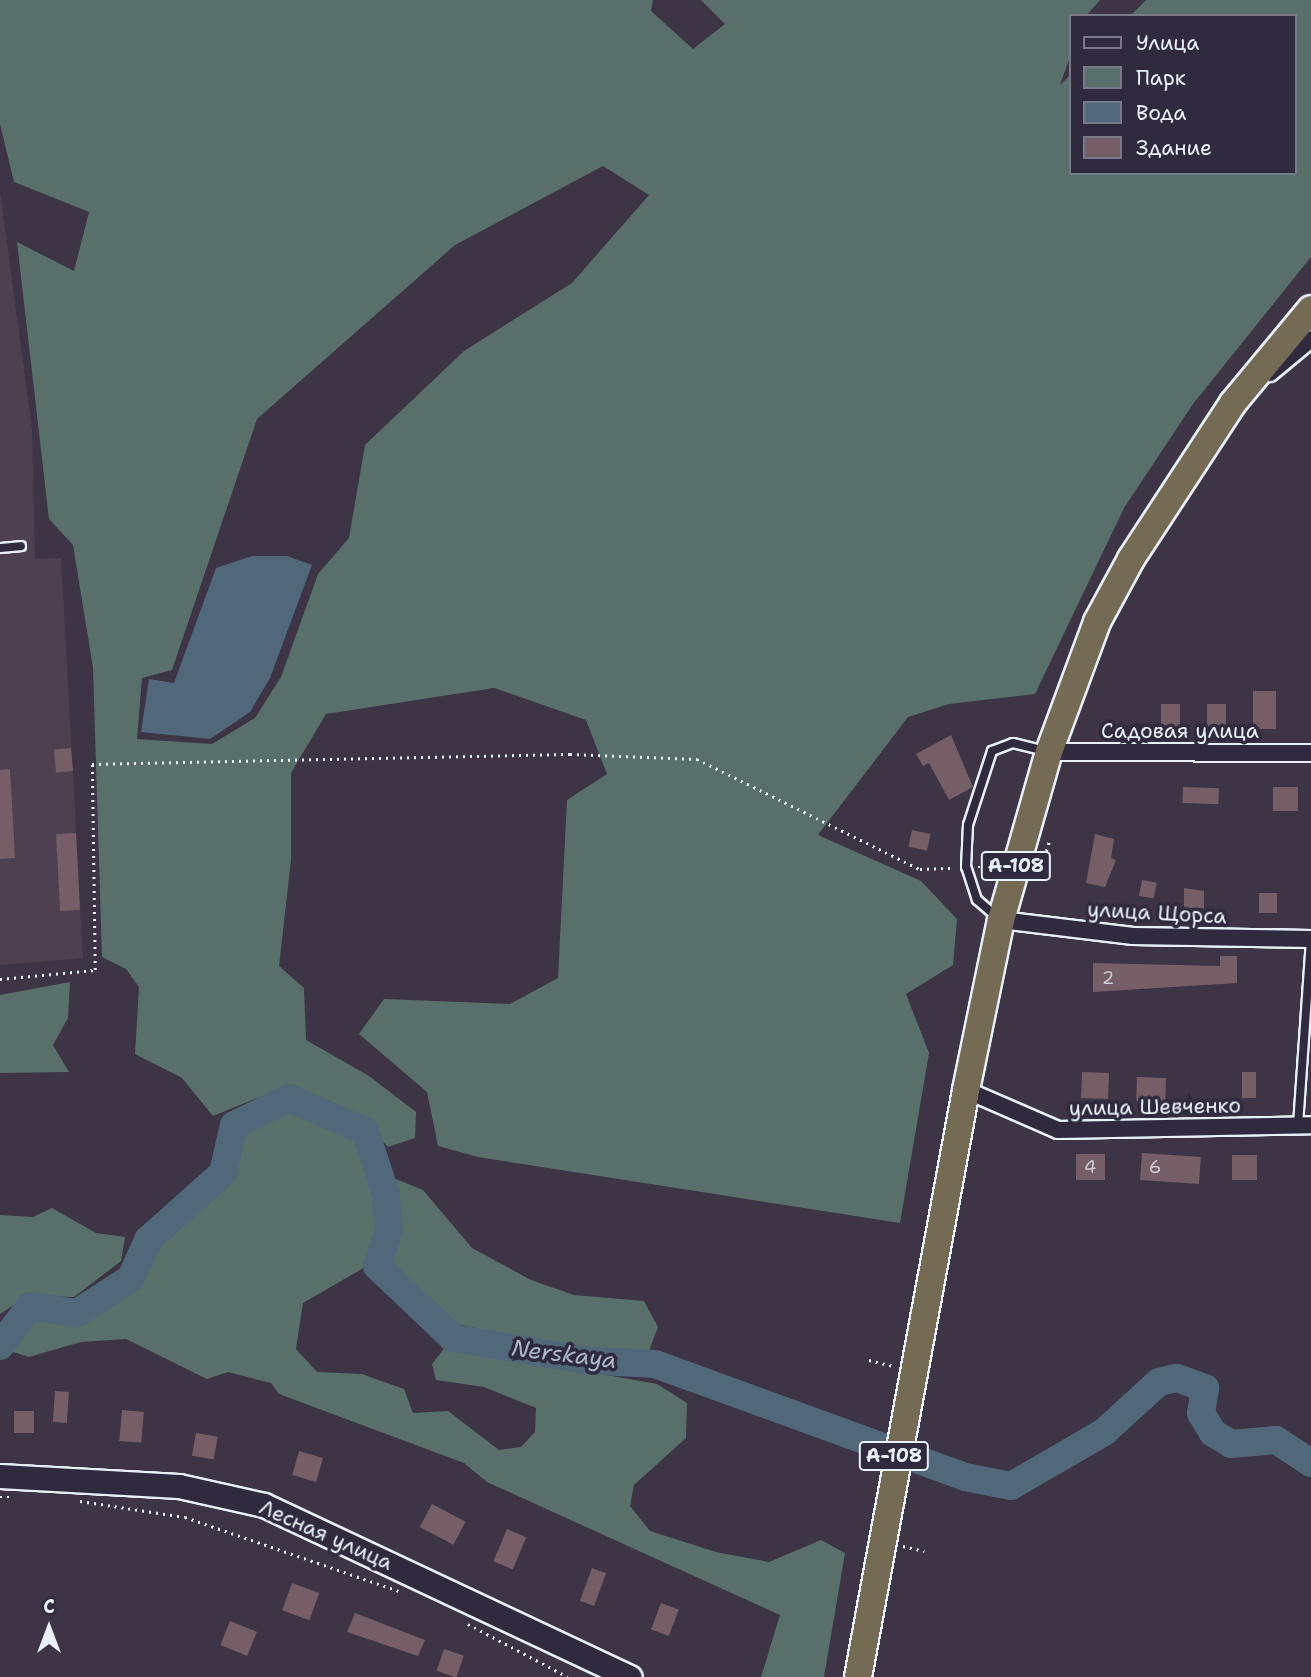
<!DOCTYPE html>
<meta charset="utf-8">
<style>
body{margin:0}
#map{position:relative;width:1311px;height:1677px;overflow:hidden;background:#3d3445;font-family:"Shantell Sans",sans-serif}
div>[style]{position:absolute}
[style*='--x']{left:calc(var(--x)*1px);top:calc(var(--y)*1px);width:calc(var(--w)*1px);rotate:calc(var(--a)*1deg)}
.built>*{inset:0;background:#4e414f}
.green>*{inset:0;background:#596f69}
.water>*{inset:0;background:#50687a}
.river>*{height:28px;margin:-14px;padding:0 14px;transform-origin:14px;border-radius:14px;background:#50687a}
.building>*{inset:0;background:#755e66;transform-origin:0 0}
.path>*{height:2.5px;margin-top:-1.25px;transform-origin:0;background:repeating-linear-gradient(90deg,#e8f1f8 0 2px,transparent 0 7px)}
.roads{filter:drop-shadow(2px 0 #e8f1f8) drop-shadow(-2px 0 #e8f1f8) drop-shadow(0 2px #e8f1f8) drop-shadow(0 -2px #e8f1f8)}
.service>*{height:8px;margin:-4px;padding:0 4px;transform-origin:4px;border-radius:4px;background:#2f2a3d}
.minor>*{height:16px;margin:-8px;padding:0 8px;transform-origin:8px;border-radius:8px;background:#2f2a3d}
.secondary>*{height:23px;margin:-11.5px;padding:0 11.5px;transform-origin:11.5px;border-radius:11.5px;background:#2f2a3d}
.trunk>*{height:26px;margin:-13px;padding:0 13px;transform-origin:13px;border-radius:13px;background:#756b55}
span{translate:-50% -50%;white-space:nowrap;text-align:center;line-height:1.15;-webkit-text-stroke:7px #2f2a3d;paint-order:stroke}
.number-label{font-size:18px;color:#cbccd4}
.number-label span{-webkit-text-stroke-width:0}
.shield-label span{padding:2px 5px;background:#2f2a3d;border:2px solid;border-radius:5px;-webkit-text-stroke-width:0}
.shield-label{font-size:19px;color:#e8f1f8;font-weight:700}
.street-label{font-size:21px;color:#e8f1f8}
.water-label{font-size:23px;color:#abbac6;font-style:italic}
.legend{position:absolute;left:1069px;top:14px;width:228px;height:161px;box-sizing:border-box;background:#2f2a3d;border:2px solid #797a88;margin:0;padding:9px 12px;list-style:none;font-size:21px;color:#e8f1f8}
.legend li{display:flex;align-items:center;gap:14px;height:35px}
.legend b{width:35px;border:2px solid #797a88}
.north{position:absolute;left:14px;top:1593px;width:70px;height:70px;-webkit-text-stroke:5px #2f2a3d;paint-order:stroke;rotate:0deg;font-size:19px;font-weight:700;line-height:28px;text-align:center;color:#e8f1f8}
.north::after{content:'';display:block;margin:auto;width:24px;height:32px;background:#e8f1f8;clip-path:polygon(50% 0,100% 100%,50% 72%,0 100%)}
</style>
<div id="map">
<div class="built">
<div style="clip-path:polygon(0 191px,32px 429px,35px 559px,61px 558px,83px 958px,0 965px)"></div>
</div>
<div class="green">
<div style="clip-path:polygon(evenodd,0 0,653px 0,651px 11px,693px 49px,725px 24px,701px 0,1100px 0,1086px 16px,1071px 16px,1071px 54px,1060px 85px,1071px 74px,1071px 173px,1295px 173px,1295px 16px,1130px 16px,1146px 0,1311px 0,1311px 257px,1193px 404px,1124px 508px,1035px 694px,949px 704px,908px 717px,818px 835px,921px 881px,957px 919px,953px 965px,906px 994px,929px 1053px,900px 1223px,478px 1157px,438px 1146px,427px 1092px,359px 1034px,384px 999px,510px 1004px,558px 978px,567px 800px,607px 774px,586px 720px,494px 688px,326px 714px,291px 773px,291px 860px,279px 966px,304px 988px,306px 1040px,369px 1076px,416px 1112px,415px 1138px,388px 1147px,367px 1125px,282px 1088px,213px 1116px,182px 1078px,135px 1054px,139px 987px,126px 969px,102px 957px,93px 668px,73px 545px,49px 519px,17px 242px,74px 271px,89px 212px,14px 182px,0 124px,0 0,603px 166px,649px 195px,572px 283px,464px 351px,365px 445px,349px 538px,318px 574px,281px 677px,255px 718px,212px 744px,137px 739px,142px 678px,172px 670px,257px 419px,455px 245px,603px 166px)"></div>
<div style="clip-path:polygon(70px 982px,68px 1018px,53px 1045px,69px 1072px,0 1073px,0 995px)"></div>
<div style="clip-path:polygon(289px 1108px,359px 1136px,375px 1190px,376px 1230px,367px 1266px,303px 1303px,296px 1349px,317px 1372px,362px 1374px,404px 1389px,413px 1413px,448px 1411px,499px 1450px,521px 1447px,535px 1432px,536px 1408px,484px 1387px,436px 1380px,432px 1364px,446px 1346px,657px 1384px,687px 1403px,686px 1438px,634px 1485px,630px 1506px,650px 1531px,716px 1552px,769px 1562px,821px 1540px,845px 1553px,824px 1677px,761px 1677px,780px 1615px,487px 1482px,464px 1463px,279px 1394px,271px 1383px,228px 1372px,207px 1379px,126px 1339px,81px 1342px,29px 1357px,10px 1351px,38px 1316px,80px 1321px,136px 1284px,154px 1244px,209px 1204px,224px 1185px,243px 1128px)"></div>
<div style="clip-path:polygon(396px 1179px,423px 1190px,472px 1248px,531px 1280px,574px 1295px,644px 1301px,658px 1327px,649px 1351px,594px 1352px,456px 1324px,386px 1260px,399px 1236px)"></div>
<div style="clip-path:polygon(52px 1208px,96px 1233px,125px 1237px,121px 1261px,74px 1297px,28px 1296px,0 1314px,0 1215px,33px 1217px)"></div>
</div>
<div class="water">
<div style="clip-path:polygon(252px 556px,287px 556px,312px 565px,270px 678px,250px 712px,210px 739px,141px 732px,149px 679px,174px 683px,216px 568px)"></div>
</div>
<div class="river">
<div style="--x:0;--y:1346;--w:50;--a:-53.1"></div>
<div style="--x:30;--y:1306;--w:48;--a:8.5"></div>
<div style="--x:77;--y:1313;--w:64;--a:-32.9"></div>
<div style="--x:131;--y:1278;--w:42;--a:-65.9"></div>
<div style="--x:148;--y:1240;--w:101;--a:-41.8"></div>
<div style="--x:223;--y:1173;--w:49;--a:-77.1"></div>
<div style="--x:234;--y:1125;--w:61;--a:-26.1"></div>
<div style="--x:289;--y:1098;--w:83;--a:23.5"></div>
<div style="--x:365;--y:1131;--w:67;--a:71.8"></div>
<div style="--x:386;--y:1195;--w:35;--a:85"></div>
<div style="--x:389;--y:1230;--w:38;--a:108"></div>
<div style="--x:377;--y:1266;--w:105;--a:43.5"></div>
<div style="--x:453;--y:1338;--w:133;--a:9.5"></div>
<div style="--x:584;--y:1360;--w:71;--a:3.2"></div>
<div style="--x:655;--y:1364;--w:330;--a:20"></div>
<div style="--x:965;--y:1477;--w:47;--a:11.1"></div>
<div style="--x:1011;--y:1486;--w:108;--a:-30.1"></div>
<div style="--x:1104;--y:1432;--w:74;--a:-42.3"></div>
<div style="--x:1159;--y:1382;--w:18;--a:-13"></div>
<div style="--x:1177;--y:1378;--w:30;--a:20"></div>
<div style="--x:1205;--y:1388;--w:25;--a:99"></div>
<div style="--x:1201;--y:1413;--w:23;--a:59"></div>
<div style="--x:1213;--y:1433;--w:21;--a:31"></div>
<div style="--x:1231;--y:1444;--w:45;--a:-5.1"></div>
<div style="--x:1276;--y:1440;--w:42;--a:33.3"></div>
</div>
<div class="building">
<div style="left:1253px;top:691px;width:23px;height:38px"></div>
<div style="left:1161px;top:704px;width:19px;height:23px"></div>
<div style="left:1207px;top:704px;width:19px;height:27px"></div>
<div style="clip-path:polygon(951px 735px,973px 787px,949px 800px,929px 763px,923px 766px,916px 754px)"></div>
<div style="left:71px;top:748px;width:23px;height:17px;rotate:85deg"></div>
<div style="clip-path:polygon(10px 769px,15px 858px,0 859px,0 770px)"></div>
<div style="left:1183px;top:787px;width:36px;height:16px;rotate:2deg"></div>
<div style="left:1273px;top:787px;width:25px;height:24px"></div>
<div style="left:912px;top:830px;width:19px;height:17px;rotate:12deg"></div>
<div style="left:76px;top:833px;width:77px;height:20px;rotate:87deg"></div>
<div style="clip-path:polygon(1095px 834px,1114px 839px,1111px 858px,1116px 860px,1105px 887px,1086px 883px)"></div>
<div style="left:1142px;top:880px;width:15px;height:16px;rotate:11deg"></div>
<div style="clip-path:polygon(1184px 888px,1204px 891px,1204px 908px,1184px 908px)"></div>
<div style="left:1259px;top:893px;width:18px;height:20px"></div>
<div style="clip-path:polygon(1220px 956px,1237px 956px,1237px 983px,1093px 992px,1093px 963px,1220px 966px)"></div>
<div style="left:1082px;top:1072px;width:27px;height:26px;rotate:2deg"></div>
<div style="left:1242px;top:1072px;width:14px;height:26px"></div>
<div style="left:1137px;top:1077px;width:29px;height:24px;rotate:2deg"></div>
<div style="left:1142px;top:1153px;width:59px;height:27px;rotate:4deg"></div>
<div style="left:1076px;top:1154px;width:29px;height:26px"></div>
<div style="left:1232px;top:1155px;width:25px;height:25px"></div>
<div style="left:55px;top:1391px;width:14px;height:31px;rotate:4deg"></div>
<div style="left:122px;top:1410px;width:22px;height:31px;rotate:5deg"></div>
<div style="left:14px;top:1411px;width:20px;height:22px"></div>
<div style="left:196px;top:1433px;width:22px;height:23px;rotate:10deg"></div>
<div style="left:299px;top:1451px;width:25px;height:25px;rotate:16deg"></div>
<div style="left:432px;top:1504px;width:38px;height:26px;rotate:28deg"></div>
<div style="left:507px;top:1529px;width:21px;height:35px;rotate:23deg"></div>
<div style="left:592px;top:1568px;width:15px;height:35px;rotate:20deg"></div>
<div style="left:292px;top:1583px;width:29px;height:29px;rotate:20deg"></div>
<div style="left:661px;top:1603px;width:19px;height:28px;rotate:21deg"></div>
<div style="clip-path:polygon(355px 1613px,425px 1640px,418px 1656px,347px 1632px)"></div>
<div style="left:230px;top:1621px;width:29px;height:26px;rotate:22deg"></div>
<div style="left:444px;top:1649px;width:21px;height:23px;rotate:19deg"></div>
</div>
<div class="path">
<div style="--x:978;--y:867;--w:18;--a:0"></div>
<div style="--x:1038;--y:878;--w:39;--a:-73"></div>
<div style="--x:0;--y:979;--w:95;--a:-5.4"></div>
<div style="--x:95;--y:970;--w:206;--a:-90.8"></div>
<div style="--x:92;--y:764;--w:478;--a:-1.2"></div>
<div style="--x:570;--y:754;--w:127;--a:2.3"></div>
<div style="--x:697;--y:759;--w:249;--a:26.3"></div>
<div style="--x:920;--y:869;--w:34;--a:-2"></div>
<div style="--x:869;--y:1360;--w:25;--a:14"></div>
<div style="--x:0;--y:1497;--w:11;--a:0"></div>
<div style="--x:80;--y:1501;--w:106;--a:8.7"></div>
<div style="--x:185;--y:1517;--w:226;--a:19.1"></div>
<div style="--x:903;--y:1546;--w:22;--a:13"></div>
<div style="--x:468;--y:1624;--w:113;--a:27.9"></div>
</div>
<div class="roads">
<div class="service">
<div style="--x:0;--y:548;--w:21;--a:-5"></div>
<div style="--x:998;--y:918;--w:28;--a:-139"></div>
<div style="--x:977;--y:900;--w:35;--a:-108"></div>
<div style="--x:966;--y:867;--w:42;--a:-87.3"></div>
<div style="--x:968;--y:825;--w:78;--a:-72"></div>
<div style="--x:992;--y:751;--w:22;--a:-21"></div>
<div style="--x:1013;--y:743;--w:34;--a:14"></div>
<div style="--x:1298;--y:1125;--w:188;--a:-86"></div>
</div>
<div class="minor">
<div style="--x:1270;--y:373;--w:53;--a:-39.7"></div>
<div style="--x:1049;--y:752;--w:262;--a:0.2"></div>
<div style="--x:1001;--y:920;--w:133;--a:6.9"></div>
<div style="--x:1133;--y:936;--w:178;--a:1"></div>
<div style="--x:966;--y:1090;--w:100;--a:23.5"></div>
<div style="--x:1058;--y:1130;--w:253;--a:-1.1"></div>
</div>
<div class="secondary">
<div style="--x:0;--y:1476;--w:179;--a:3.2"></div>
<div style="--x:179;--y:1486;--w:87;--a:12.6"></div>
<div style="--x:264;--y:1505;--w:404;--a:25.2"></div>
</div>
<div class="trunk">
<div style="--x:858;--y:1677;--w:597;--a:-79.57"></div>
<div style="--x:966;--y:1090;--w:174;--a:-78.4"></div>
<div style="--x:1001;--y:920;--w:175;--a:-74.1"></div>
<div style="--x:1049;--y:752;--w:139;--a:-69.7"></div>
<div style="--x:1097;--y:622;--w:72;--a:-61.6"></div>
<div style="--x:1131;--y:559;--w:186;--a:-56.8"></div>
<div style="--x:1233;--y:403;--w:122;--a:-50.3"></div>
</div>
</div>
<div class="number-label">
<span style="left:1108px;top:978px">2</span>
<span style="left:1090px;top:1167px">4</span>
<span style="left:1155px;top:1167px">6</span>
</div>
<div class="shield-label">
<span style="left:1016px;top:866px">А-108</span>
<span style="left:894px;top:1456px">А-108</span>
</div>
<div class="street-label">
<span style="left:1180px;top:731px">Садовая улица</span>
<span style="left:1157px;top:913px;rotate:3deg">улица Щорса</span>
<span style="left:1155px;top:1107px;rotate:-1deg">улица Шевченко</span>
<span style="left:326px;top:1535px;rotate:24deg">Лесная улица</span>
</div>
<div class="water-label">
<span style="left:564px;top:1354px;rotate:7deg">Nerskaya</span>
</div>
<ul class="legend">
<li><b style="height:9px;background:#2f2a3d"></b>Улица</li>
<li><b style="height:19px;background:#596f69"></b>Парк</li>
<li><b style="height:19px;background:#50687a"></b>Вода</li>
<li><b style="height:19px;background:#755e66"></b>Здание</li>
</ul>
<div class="north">С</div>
</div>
